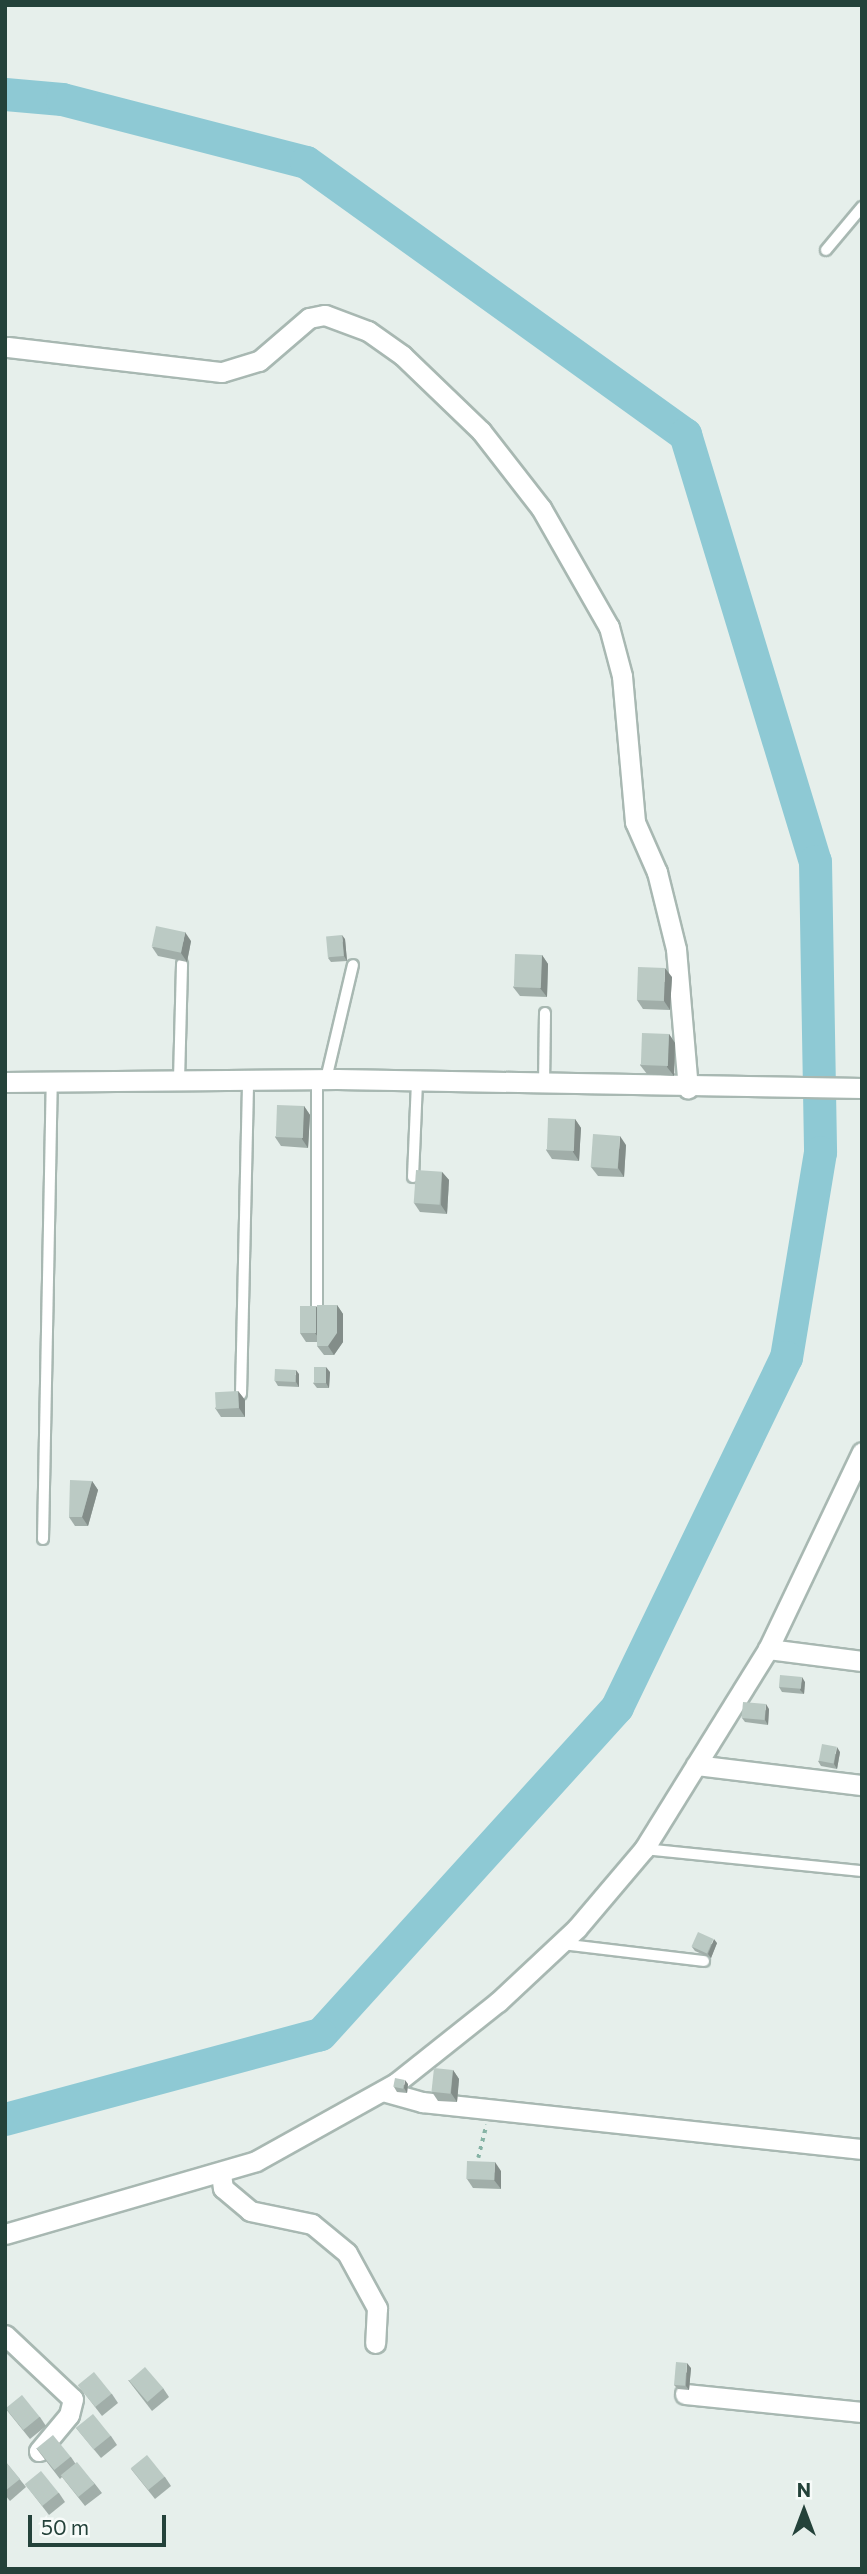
<!DOCTYPE html>
<style>
body{margin:0}
#map{position:relative;width:867px;height:2574px;overflow:hidden;background:#e6efeb;font-family:Commissioner,sans-serif}
div>[style]{position:absolute}
[style*='--x']{left:calc(var(--x)*1px);top:calc(var(--y)*1px);width:calc(var(--w)*1px);rotate:calc(var(--a)*1deg)}
.river>*{height:33px;margin:-16.5px;padding:0 16.5px;transform-origin:16.5px;border-radius:16.5px;background:#8ec9d4}
.path>*{height:3.5px;margin-top:-1.75px;transform-origin:0;background:repeating-linear-gradient(90deg,#86b3a5 0 3.5px,transparent 0 8.5px)}
.roads{filter:drop-shadow(2px 0 #a8b8b2) drop-shadow(-2px 0 #a8b8b2) drop-shadow(0 2px #a8b8b2) drop-shadow(0 -2px #a8b8b2)}
.lane>*{height:10px;margin:-5px;padding:0 5px;transform-origin:5px;border-radius:5px;background:#fff}
.street>*{height:19px;margin:-9.5px;padding:0 9.5px;transform-origin:9.5px;border-radius:9.5px;background:#fff}
.wall>*{inset:0;background:#a1aea9}
.shaded-wall>*{inset:0;background:#838d89}
.building>*{inset:0;background:#bbcac4;transform-origin:0 0}
span{translate:-50% -50%;white-space:nowrap;text-align:center;line-height:1.15;-webkit-text-stroke:6px #f7fbf9;paint-order:stroke}
.frame{position:absolute;inset:0;border:7px solid #24423a;pointer-events:none}
.north{position:absolute;left:769px;top:2476px;width:70px;height:70px;-webkit-text-stroke:5px #f7fbf9;paint-order:stroke;rotate:0deg;font-size:19px;font-weight:700;line-height:28px;text-align:center;color:#24423a}
.north::after{content:'';display:block;margin:auto;width:24px;height:32px;background:#24423a;clip-path:polygon(50% 0,100% 100%,50% 72%,0 100%)}
.scale{position:absolute;left:28px;top:2515px;width:138px;height:32px;box-sizing:border-box;border:4px solid #24423a;border-top:0;padding-left:9px;font-size:21px;line-height:24px;white-space:nowrap;color:#24423a;-webkit-text-stroke:5px #f7fbf9;paint-order:stroke}
</style>
<div id="map">
<div class="river">
<div style="--x:5;--y:94;--w:57;--a:5"></div>
<div style="--x:62;--y:99;--w:252;--a:14.5"></div>
<div style="--x:306;--y:162;--w:467;--a:35.7"></div>
<div style="--x:685;--y:434;--w:446;--a:73.1"></div>
<div style="--x:815;--y:861;--w:291;--a:89"></div>
<div style="--x:820;--y:1152;--w:208;--a:99.4"></div>
<div style="--x:786;--y:1357;--w:389;--a:115.8"></div>
<div style="--x:617;--y:1707;--w:442;--a:132.2"></div>
<div style="--x:320;--y:2034;--w:326;--a:164.9"></div>
</div>
<div class="path">
<div style="--x:478;--y:2158;--w:34;--a:-76"></div>
</div>
<div class="roads">
<div class="lane">
<div style="--x:826;--y:250;--w:56;--a:-50.1"></div>
<div style="--x:317;--y:1079;--w:230;--a:90"></div>
<div style="--x:326;--y:1079;--w:117;--a:-76.7"></div>
<div style="--x:179;--y:1080;--w:116;--a:-88.5"></div>
<div style="--x:544;--y:1085;--w:72;--a:-89.2"></div>
<div style="--x:413;--y:1177;--w:96;--a:-87.6"></div>
<div style="--x:241;--y:1394;--w:314;--a:-88.7"></div>
<div style="--x:43;--y:1539;--w:457;--a:-88.9"></div>
<div style="--x:644;--y:1849;--w:219;--a:5.8"></div>
<div style="--x:561;--y:1944;--w:144;--a:6.8"></div>
</div>
<div class="street">
<div style="--x:8;--y:347;--w:215;--a:6.7"></div>
<div style="--x:222;--y:372;--w:39;--a:-17"></div>
<div style="--x:259;--y:361;--w:66;--a:-40.7"></div>
<div style="--x:309;--y:318;--w:16;--a:-11"></div>
<div style="--x:325;--y:315;--w:46;--a:20.4"></div>
<div style="--x:368;--y:331;--w:42;--a:35.2"></div>
<div style="--x:402;--y:355;--w:110;--a:43.9"></div>
<div style="--x:481;--y:431;--w:98;--a:52.1"></div>
<div style="--x:541;--y:508;--w:137;--a:60.3"></div>
<div style="--x:609;--y:627;--w:51;--a:75.1"></div>
<div style="--x:622;--y:676;--w:147;--a:84.9"></div>
<div style="--x:635;--y:822;--w:55;--a:66.3"></div>
<div style="--x:657;--y:872;--w:79;--a:76.1"></div>
<div style="--x:676;--y:949;--w:140;--a:85.1"></div>
<div style="--x:5;--y:1082;--w:332;--a:-0.5"></div>
<div style="--x:337;--y:1079;--w:525;--a:0.98"></div>
<div style="--x:768;--y:1649;--w:95;--a:7.3"></div>
<div style="--x:696;--y:1765;--w:167;--a:6.9"></div>
<div style="--x:383;--y:2091;--w:41;--a:15.8"></div>
<div style="--x:422;--y:2102;--w:443;--a:6.1"></div>
<div style="--x:221;--y:2174;--w:14;--a:82"></div>
<div style="--x:223;--y:2188;--w:35;--a:40"></div>
<div style="--x:250;--y:2211;--w:63;--a:11.8"></div>
<div style="--x:312;--y:2224;--w:45;--a:39.6"></div>
<div style="--x:347;--y:2253;--w:63;--a:61.4"></div>
<div style="--x:377;--y:2308;--w:35;--a:93"></div>
<div style="--x:5;--y:2234;--w:261;--a:-16.2"></div>
<div style="--x:256;--y:2161;--w:160;--a:-29.1"></div>
<div style="--x:396;--y:2083;--w:130;--a:-38.5"></div>
<div style="--x:498;--y:2002;--w:108;--a:-43.1"></div>
<div style="--x:577;--y:1928;--w:104;--a:-49.7"></div>
<div style="--x:644;--y:1849;--w:235;--a:-58.2"></div>
<div style="--x:768;--y:1649;--w:218;--a:-64.5"></div>
<div style="--x:5;--y:2335;--w:93;--a:43.3"></div>
<div style="--x:73;--y:2399;--w:16;--a:104"></div>
<div style="--x:69;--y:2415;--w:47;--a:129.8"></div>
<div style="--x:685;--y:2394;--w:178;--a:5.8"></div>
</div>
</div>
<div class="wall">
<div style="clip-path:polygon(345px 939px,347px 961px,331px 962px,328px 958px)"></div>
<div style="clip-path:polygon(191px 941px,187px 962px,158px 956px,152px 947px)"></div>
<div style="clip-path:polygon(542px 955px,548px 964px,547px 997px,520px 996px,513px 987px)"></div>
<div style="clip-path:polygon(672px 977px,670px 1010px,643px 1009px,637px 1000px)"></div>
<div style="clip-path:polygon(669px 1034px,675px 1043px,674px 1076px,647px 1074px,640px 1065px)"></div>
<div style="clip-path:polygon(304px 1106px,310px 1115px,308px 1148px,281px 1146px,275px 1137px)"></div>
<div style="clip-path:polygon(575px 1119px,581px 1128px,579px 1161px,552px 1159px,546px 1150px)"></div>
<div style="clip-path:polygon(626px 1145px,624px 1177px,598px 1176px,591px 1167px)"></div>
<div style="clip-path:polygon(442px 1172px,449px 1180px,447px 1214px,420px 1212px,414px 1203px)"></div>
<div style="clip-path:polygon(337px 1305px,343px 1314px,343px 1342px,334px 1355px,324px 1355px,317px 1346px,317px 1342px,306px 1342px,300px 1333px,316px 1306px,317px 1309px)"></div>
<div style="clip-path:polygon(330px 1372px,329px 1388px,317px 1388px,313px 1383px)"></div>
<div style="clip-path:polygon(299px 1374px,299px 1387px,278px 1386px,275px 1381px)"></div>
<div style="clip-path:polygon(238px 1391px,245px 1400px,245px 1417px,221px 1417px,215px 1408px)"></div>
<div style="clip-path:polygon(92px 1481px,98px 1490px,88px 1526px,75px 1526px,69px 1517px)"></div>
<div style="clip-path:polygon(805px 1682px,804px 1694px,782px 1692px,779px 1687px)"></div>
<div style="clip-path:polygon(769px 1709px,768px 1725px,745px 1722px,742px 1718px)"></div>
<div style="clip-path:polygon(840px 1752px,837px 1769px,821px 1766px,818px 1761px)"></div>
<div style="clip-path:polygon(717px 1943px,711px 1958px,695px 1951px,692px 1947px)"></div>
<div style="clip-path:polygon(453px 2070px,459px 2079px,457px 2102px,438px 2101px,432px 2092px)"></div>
<div style="clip-path:polygon(408px 2084px,407px 2093px,397px 2092px,394px 2087px)"></div>
<div style="clip-path:polygon(501px 2171px,501px 2189px,473px 2188px,467px 2179px)"></div>
<div style="clip-path:polygon(691px 2368px,689px 2390px,678px 2389px,674px 2385px)"></div>
<div style="clip-path:polygon(128px 2380px,163px 2388px,169px 2397px,152px 2411px)"></div>
<div style="clip-path:polygon(78px 2385px,112px 2394px,118px 2403px,102px 2416px)"></div>
<div style="clip-path:polygon(5px 2408px,40px 2417px,46px 2426px,30px 2439px)"></div>
<div style="clip-path:polygon(76px 2428px,111px 2436px,117px 2445px,101px 2458px)"></div>
<div style="clip-path:polygon(36px 2448px,71px 2457px,75px 2463px,95px 2484px,102px 2493px,85px 2506px,62px 2477px,60px 2479px)"></div>
<div style="clip-path:polygon(5px 2461px,26px 2487px,10px 2501px,5px 2495px)"></div>
<div style="clip-path:polygon(131px 2469px,165px 2477px,171px 2486px,155px 2499px)"></div>
<div style="clip-path:polygon(25px 2484px,59px 2493px,65px 2502px,49px 2515px)"></div>
</div>
<div class="shaded-wall">
<div style="clip-path:polygon(185px 932px,191px 941px,187px 962px,181px 953px)"></div>
<div style="clip-path:polygon(342px 935px,345px 939px,347px 961px,344px 956px)"></div>
<div style="clip-path:polygon(542px 955px,548px 964px,547px 997px,540px 988px)"></div>
<div style="clip-path:polygon(665px 968px,672px 977px,670px 1010px,664px 1001px)"></div>
<div style="clip-path:polygon(669px 1034px,675px 1043px,674px 1076px,667px 1067px)"></div>
<div style="clip-path:polygon(304px 1106px,310px 1115px,308px 1148px,302px 1139px)"></div>
<div style="clip-path:polygon(575px 1119px,581px 1128px,579px 1161px,573px 1152px)"></div>
<div style="clip-path:polygon(620px 1136px,626px 1145px,624px 1177px,618px 1168px)"></div>
<div style="clip-path:polygon(442px 1172px,449px 1180px,447px 1214px,441px 1205px)"></div>
<div style="clip-path:polygon(337px 1305px,343px 1314px,343px 1342px,334px 1355px,328px 1346px)"></div>
<div style="clip-path:polygon(316px 1306px,322px 1315px,322px 1342px,315px 1333px)"></div>
<div style="clip-path:polygon(326px 1367px,330px 1372px,329px 1388px,326px 1383px)"></div>
<div style="clip-path:polygon(296px 1370px,299px 1374px,299px 1387px,296px 1382px)"></div>
<div style="clip-path:polygon(238px 1391px,245px 1400px,245px 1417px,239px 1408px)"></div>
<div style="clip-path:polygon(92px 1481px,98px 1490px,88px 1526px,82px 1517px)"></div>
<div style="clip-path:polygon(802px 1677px,805px 1682px,804px 1694px,800px 1690px)"></div>
<div style="clip-path:polygon(766px 1704px,769px 1709px,768px 1725px,765px 1720px)"></div>
<div style="clip-path:polygon(837px 1747px,840px 1752px,837px 1769px,834px 1764px)"></div>
<div style="clip-path:polygon(714px 1939px,717px 1943px,711px 1958px,708px 1954px)"></div>
<div style="clip-path:polygon(453px 2070px,459px 2079px,457px 2102px,451px 2093px)"></div>
<div style="clip-path:polygon(405px 2080px,408px 2084px,407px 2093px,404px 2088px)"></div>
<div style="clip-path:polygon(495px 2162px,501px 2171px,501px 2189px,494px 2180px)"></div>
<div style="clip-path:polygon(687px 2363px,691px 2368px,689px 2390px,686px 2386px)"></div>
</div>
<div class="building">
<div style="left:156px;top:926px;width:30px;height:21px;rotate:12deg"></div>
<div style="left:342px;top:935px;width:21px;height:16px;rotate:85deg"></div>
<div style="left:515px;top:954px;width:27px;height:33px;rotate:2deg"></div>
<div style="left:638px;top:967px;width:27px;height:33px;rotate:2deg"></div>
<div style="left:642px;top:1033px;width:27px;height:32px;rotate:2deg"></div>
<div style="left:277px;top:1105px;width:27px;height:32px;rotate:2deg"></div>
<div style="left:548px;top:1118px;width:27px;height:32px;rotate:2deg"></div>
<div style="left:593px;top:1134px;width:27px;height:33px;rotate:4deg"></div>
<div style="left:416px;top:1170px;width:26px;height:33px;rotate:4deg"></div>
<div style="clip-path:polygon(317px 1305px,337px 1305px,337px 1333px,328px 1346px,317px 1346px)"></div>
<div style="left:300px;top:1306px;width:16px;height:27px"></div>
<div style="left:314px;top:1367px;width:12px;height:16px"></div>
<div style="left:275px;top:1369px;width:21px;height:12px;rotate:3deg"></div>
<div style="left:238px;top:1391px;width:17px;height:23px;rotate:87deg"></div>
<div style="clip-path:polygon(70px 1480px,92px 1481px,82px 1517px,69px 1517px)"></div>
<div style="left:780px;top:1675px;width:22px;height:12px;rotate:5deg"></div>
<div style="left:743px;top:1702px;width:23px;height:16px;rotate:5deg"></div>
<div style="left:822px;top:1744px;width:15px;height:17px;rotate:11deg"></div>
<div style="left:698px;top:1932px;width:17px;height:16px;rotate:24deg"></div>
<div style="left:434px;top:2068px;width:19px;height:24px;rotate:6deg"></div>
<div style="left:395px;top:2078px;width:10px;height:9px;rotate:11deg"></div>
<div style="left:467px;top:2161px;width:28px;height:18px;rotate:2deg"></div>
<div style="left:676px;top:2362px;width:11px;height:23px;rotate:5deg"></div>
<div style="left:145px;top:2367px;width:28px;height:21px;rotate:49deg"></div>
<div style="left:94px;top:2372px;width:28px;height:21px;rotate:51deg"></div>
<div style="left:22px;top:2395px;width:28px;height:21px;rotate:51deg"></div>
<div style="left:93px;top:2414px;width:28px;height:22px;rotate:51deg"></div>
<div style="left:53px;top:2435px;width:28px;height:21px;rotate:51deg"></div>
<div style="left:147px;top:2455px;width:28px;height:21px;rotate:51deg"></div>
<div style="clip-path:polygon(5px 2461px,20px 2479px,5px 2491px)"></div>
<div style="left:77px;top:2462px;width:28px;height:21px;rotate:51deg"></div>
<div style="left:41px;top:2471px;width:28px;height:21px;rotate:51deg"></div>
</div>
<div class="frame"></div>
<div class="north">N</div>
<div class="scale">50 m</div>
</div>
